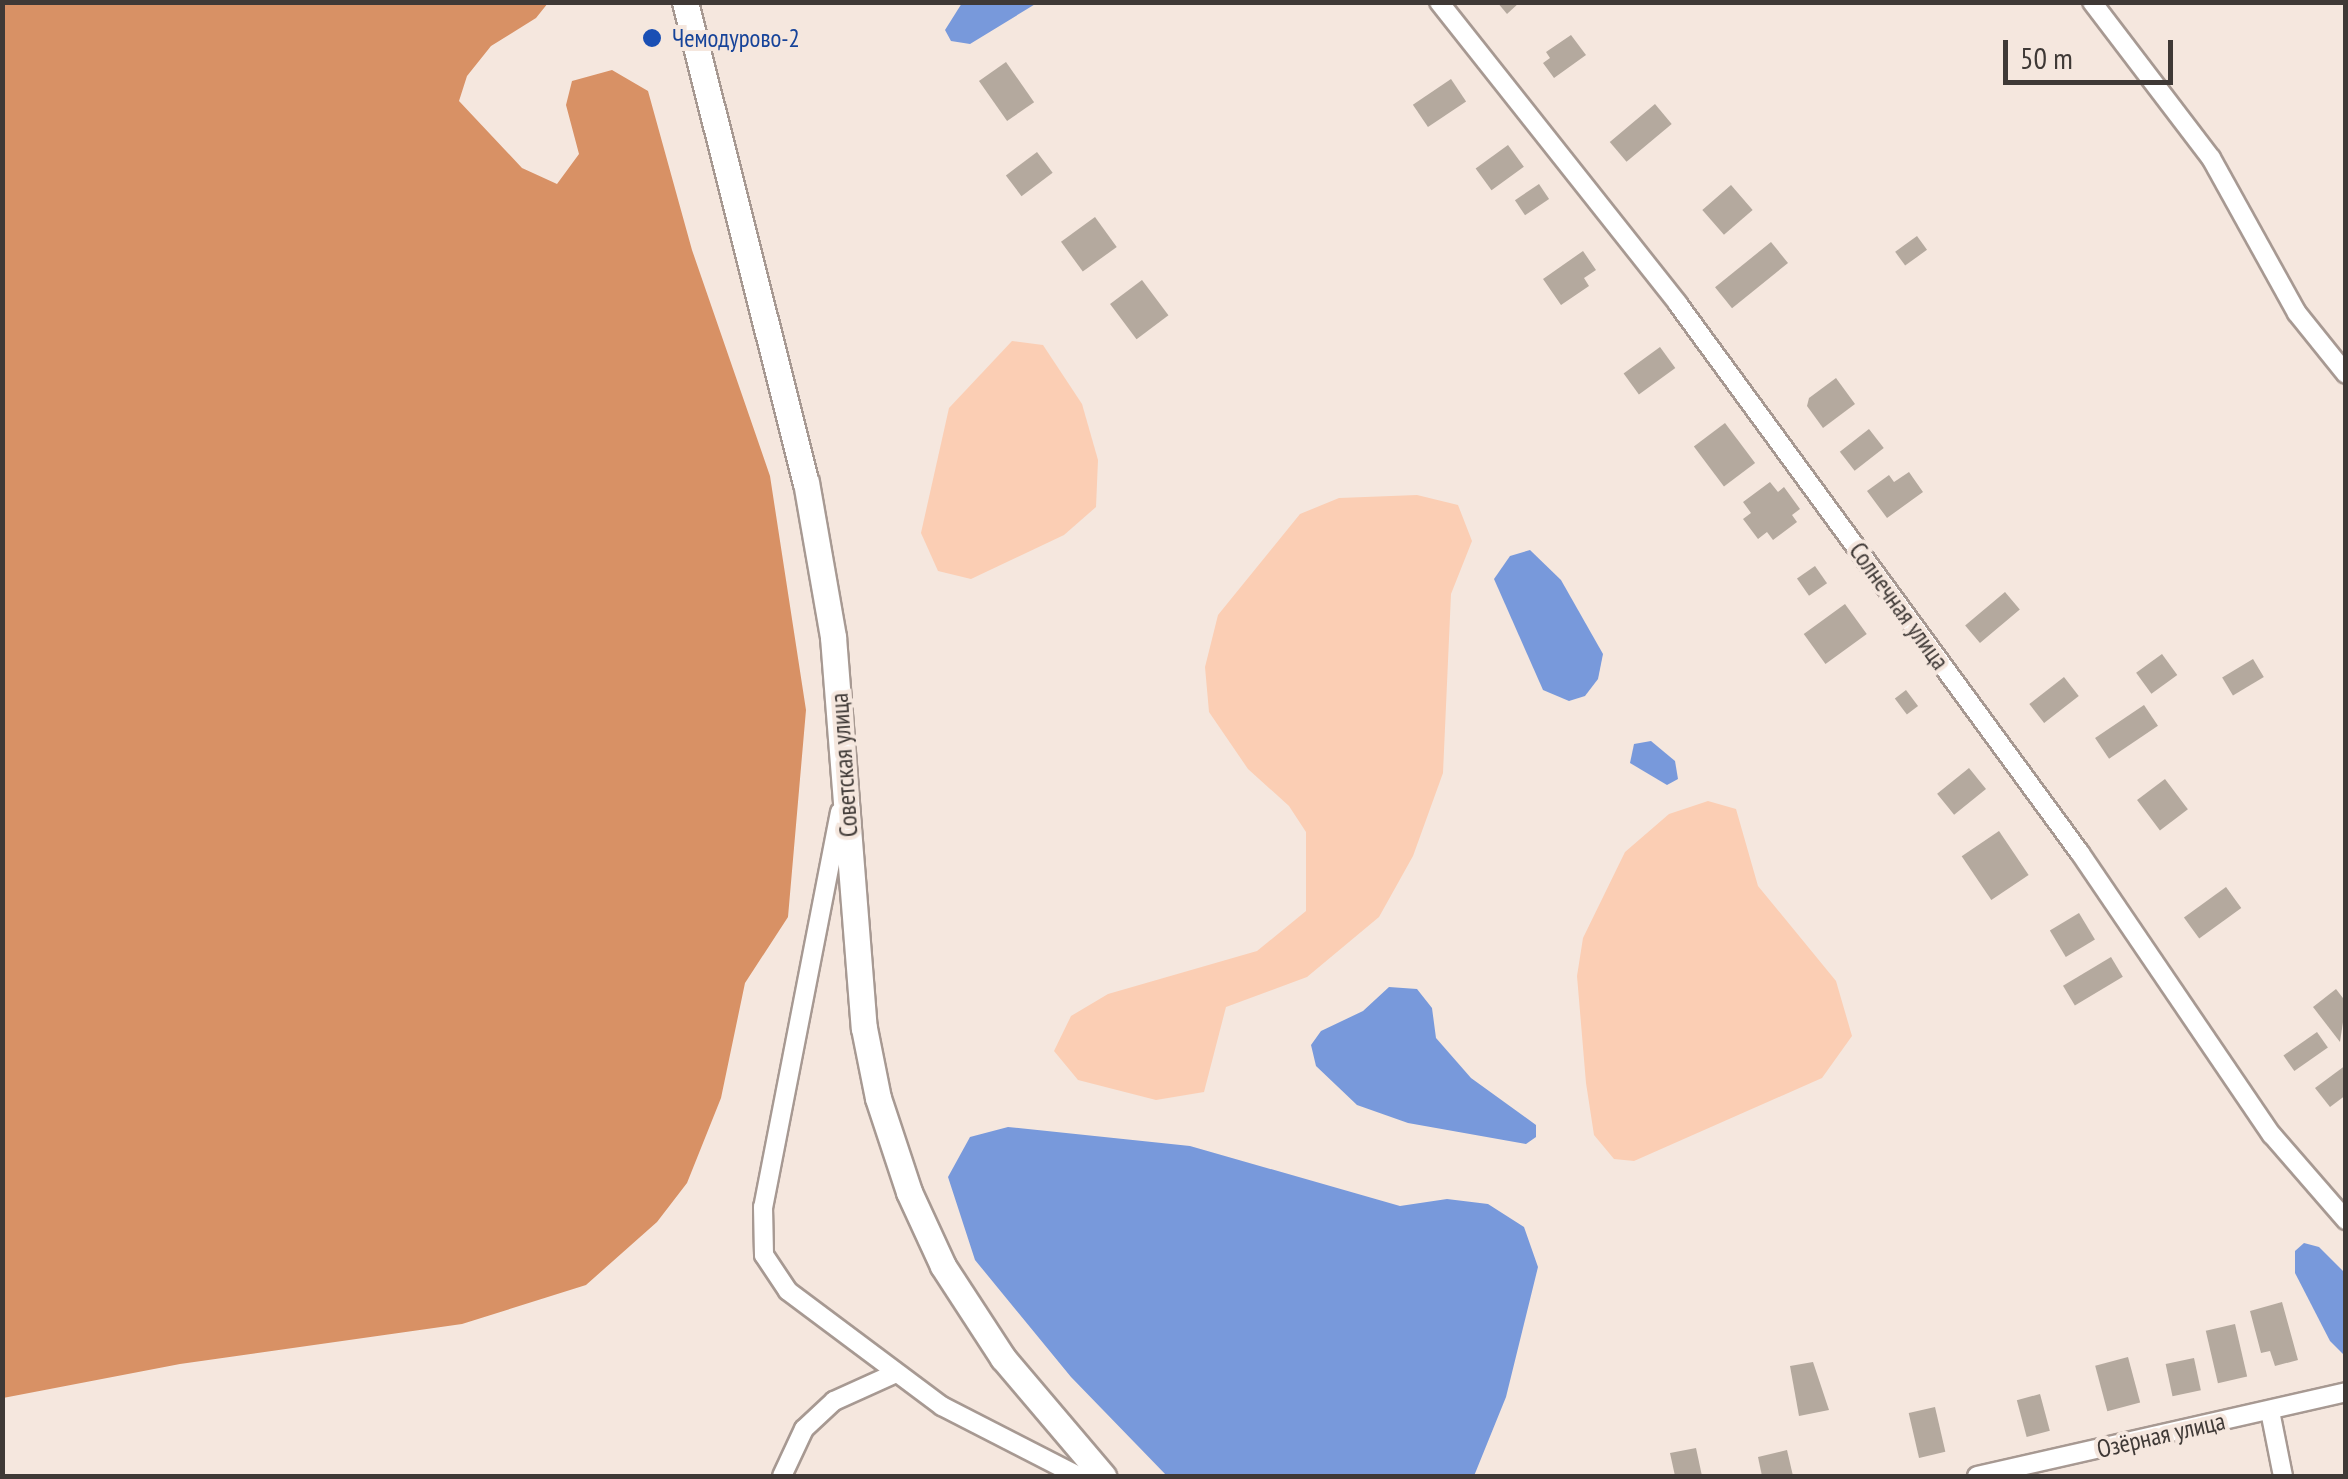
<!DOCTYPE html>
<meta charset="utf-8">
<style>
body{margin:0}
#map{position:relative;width:2348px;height:1479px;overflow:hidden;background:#f5e7de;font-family:"PT Sans Narrow",sans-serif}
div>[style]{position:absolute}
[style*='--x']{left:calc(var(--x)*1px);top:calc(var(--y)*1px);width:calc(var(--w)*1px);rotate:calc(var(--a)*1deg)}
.green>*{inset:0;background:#fbceb4}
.forest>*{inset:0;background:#d89165}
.water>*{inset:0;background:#7899db}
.building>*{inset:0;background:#b4a99e;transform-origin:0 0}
.roads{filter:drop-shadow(2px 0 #a79992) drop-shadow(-2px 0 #a79992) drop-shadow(0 2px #a79992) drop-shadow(0 -2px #a79992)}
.street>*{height:18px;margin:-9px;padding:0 9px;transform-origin:9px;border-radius:9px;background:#fff}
.secondary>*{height:25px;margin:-12.5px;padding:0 12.5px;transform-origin:12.5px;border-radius:12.5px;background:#fff}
.dots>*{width:28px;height:28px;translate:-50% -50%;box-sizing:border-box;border:5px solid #f5e7de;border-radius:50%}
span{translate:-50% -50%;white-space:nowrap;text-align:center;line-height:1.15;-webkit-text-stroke:8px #f5e7de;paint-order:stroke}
.transit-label{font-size:25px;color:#164399}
.left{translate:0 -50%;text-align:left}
.street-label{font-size:25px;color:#3f3936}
.frame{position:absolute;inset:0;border:5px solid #3f3936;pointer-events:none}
.scale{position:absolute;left:2003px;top:40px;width:170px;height:45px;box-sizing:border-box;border:5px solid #3f3936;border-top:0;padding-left:12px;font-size:30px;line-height:35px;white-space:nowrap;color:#3f3936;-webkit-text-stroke:8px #f5e7de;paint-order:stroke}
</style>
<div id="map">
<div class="green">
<div style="clip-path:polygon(1012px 341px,1043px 345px,1082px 404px,1098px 460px,1096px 507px,1064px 535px,971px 579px,938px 571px,921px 533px,949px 408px)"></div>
<div style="clip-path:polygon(1417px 495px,1458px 505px,1472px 541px,1451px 594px,1443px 773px,1413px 856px,1379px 917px,1307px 977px,1226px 1007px,1204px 1092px,1156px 1100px,1078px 1080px,1054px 1051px,1071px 1016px,1108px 994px,1257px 951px,1306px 911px,1306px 832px,1289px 806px,1248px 769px,1209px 712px,1205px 667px,1218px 615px,1300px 514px,1339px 498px)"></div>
<div style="clip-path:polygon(1708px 801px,1736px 809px,1758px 886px,1836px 981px,1852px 1036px,1822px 1078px,1634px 1161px,1614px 1159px,1594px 1135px,1586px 1083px,1577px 976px,1583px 938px,1625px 852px,1669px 814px)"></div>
</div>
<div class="forest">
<div style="clip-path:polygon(3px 2px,548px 3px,536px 18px,491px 46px,467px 76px,459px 101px,522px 168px,557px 184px,579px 154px,566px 105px,572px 81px,612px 70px,648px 91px,692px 250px,770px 476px,806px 710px,788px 917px,745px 983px,721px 1098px,687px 1183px,657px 1222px,586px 1285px,462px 1324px,180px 1364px,3px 1398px)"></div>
</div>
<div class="water">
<div style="clip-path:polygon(962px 3px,962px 2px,1037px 3px,970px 44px,951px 41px,945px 30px)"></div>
<div style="clip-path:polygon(1530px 550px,1561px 580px,1603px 654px,1598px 679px,1585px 696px,1569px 701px,1543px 690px,1494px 579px,1510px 556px)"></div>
<div style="clip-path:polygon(1651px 741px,1675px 761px,1678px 779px,1667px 785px,1630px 763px,1634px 744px)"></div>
<div style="clip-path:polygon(1389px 987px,1417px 989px,1432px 1008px,1436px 1038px,1471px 1078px,1536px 1125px,1536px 1137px,1526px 1144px,1408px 1123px,1357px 1105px,1316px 1066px,1311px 1045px,1321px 1031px,1363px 1011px)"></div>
<div style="clip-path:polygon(1008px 1127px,1190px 1146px,1400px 1206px,1447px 1199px,1488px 1204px,1524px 1227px,1538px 1267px,1506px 1397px,1474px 1476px,1167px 1476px,1071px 1377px,975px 1260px,948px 1177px,970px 1137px)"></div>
<div style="clip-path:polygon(2304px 1243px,2319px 1247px,2345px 1273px,2345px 1356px,2330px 1341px,2295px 1273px,2295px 1251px)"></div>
</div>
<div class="building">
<div style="clip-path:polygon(1497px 2px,1520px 2px,1507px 14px)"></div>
<div style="clip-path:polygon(1571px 35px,1586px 55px,1554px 78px,1543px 63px,1550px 58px,1546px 52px)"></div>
<div style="left:1006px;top:62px;width:49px;height:33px;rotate:55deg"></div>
<div style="left:1451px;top:79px;width:27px;height:46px;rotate:56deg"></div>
<div style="left:1655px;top:104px;width:26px;height:59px;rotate:50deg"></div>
<div style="left:1508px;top:145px;width:27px;height:40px;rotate:54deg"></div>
<div style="left:1037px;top:152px;width:26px;height:39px;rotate:53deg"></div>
<div style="left:1539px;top:184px;width:18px;height:29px;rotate:56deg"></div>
<div style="left:1731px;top:185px;width:33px;height:38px;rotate:49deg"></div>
<div style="left:1095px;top:217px;width:37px;height:42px;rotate:54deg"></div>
<div style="left:1917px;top:236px;width:17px;height:27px;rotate:54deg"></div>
<div style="left:1771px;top:242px;width:27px;height:72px;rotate:51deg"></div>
<div style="clip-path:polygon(1583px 251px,1596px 270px,1584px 278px,1589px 286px,1561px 305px,1543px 279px)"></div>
<div style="left:1142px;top:280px;width:44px;height:40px;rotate:53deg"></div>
<div style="left:1660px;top:347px;width:26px;height:45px;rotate:54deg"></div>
<div style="clip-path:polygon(1836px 378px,1855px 404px,1823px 428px,1807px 406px,1809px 398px)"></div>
<div style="left:1725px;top:423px;width:50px;height:39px;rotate:53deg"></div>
<div style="left:1869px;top:429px;width:24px;height:37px;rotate:52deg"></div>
<div style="clip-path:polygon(1909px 472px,1923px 492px,1887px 518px,1867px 491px,1889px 475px,1894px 482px)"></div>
<div style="clip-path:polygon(1770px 482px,1778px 492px,1784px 487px,1800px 509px,1792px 515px,1797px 522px,1773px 540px,1767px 532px,1758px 539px,1743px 519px,1751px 513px,1743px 502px)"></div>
<div style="left:1815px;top:566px;width:21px;height:22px;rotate:55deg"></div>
<div style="left:2005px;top:592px;width:23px;height:52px;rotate:50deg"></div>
<div style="left:1845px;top:604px;width:37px;height:51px;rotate:54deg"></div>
<div style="left:2162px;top:654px;width:26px;height:32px;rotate:54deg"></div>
<div style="left:2253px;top:659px;width:21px;height:36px;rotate:59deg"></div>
<div style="left:2064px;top:677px;width:24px;height:44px;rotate:52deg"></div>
<div style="left:1906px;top:690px;width:20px;height:14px;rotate:53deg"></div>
<div style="left:2144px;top:705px;width:25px;height:59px;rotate:56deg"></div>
<div style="left:1969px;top:768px;width:27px;height:41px;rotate:51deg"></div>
<div style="left:2165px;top:779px;width:38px;height:35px;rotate:53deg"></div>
<div style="left:1999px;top:831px;width:53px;height:45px;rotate:56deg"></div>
<div style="left:2226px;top:887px;width:26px;height:52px;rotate:54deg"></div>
<div style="left:2079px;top:913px;width:31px;height:34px;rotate:59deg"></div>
<div style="left:2111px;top:957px;width:23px;height:56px;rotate:59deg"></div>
<div style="clip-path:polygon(2336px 989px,2346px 1002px,2340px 1042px,2313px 1007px)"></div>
<div style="left:2317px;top:1032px;width:19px;height:41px;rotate:55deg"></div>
<div style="clip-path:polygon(2346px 1065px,2346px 1095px,2330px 1107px,2315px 1088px)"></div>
<div style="clip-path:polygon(2282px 1302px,2298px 1360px,2275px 1366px,2270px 1351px,2261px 1353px,2250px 1311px)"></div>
<div style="left:2235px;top:1324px;width:54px;height:30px;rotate:77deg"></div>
<div style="left:2128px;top:1357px;width:47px;height:34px;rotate:75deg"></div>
<div style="left:2194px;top:1358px;width:33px;height:29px;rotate:78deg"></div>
<div style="clip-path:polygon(1813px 1362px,1829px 1410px,1799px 1416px,1790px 1366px)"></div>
<div style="left:2040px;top:1394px;width:38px;height:24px;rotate:75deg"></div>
<div style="left:1935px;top:1407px;width:46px;height:27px;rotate:77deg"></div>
<div style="clip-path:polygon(1696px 1448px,1702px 1476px,1675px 1476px,1670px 1453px)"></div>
<div style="clip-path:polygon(1787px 1450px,1793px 1476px,1762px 1476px,1758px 1457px)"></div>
</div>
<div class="roads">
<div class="street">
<div style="--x:1439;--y:2;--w:385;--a:51.6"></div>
<div style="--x:1678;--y:304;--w:680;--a:53.79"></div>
<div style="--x:2080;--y:853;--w:341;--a:55.8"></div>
<div style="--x:2272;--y:1135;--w:113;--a:49"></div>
<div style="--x:2092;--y:2;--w:196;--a:52.7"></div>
<div style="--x:2211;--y:158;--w:177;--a:61"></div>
<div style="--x:2297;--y:313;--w:78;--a:51.2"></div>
<div style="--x:840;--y:812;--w:402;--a:101"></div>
<div style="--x:763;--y:1207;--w:48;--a:88.8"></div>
<div style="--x:764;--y:1255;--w:43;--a:56.3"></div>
<div style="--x:788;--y:1291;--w:192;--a:36.8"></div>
<div style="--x:942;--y:1406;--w:153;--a:27.2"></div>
<div style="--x:2270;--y:1411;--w:66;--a:78.7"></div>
<div style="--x:782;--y:1476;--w:52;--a:-64.9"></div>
<div style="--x:804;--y:1429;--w:41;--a:-43"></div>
<div style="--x:834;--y:1401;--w:68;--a:-24.3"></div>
<div style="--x:1977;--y:1476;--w:378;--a:-12.8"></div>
</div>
<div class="secondary">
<div style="--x:685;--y:2;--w:495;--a:75.9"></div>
<div style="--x:806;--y:482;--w:157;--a:80.1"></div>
<div style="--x:833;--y:637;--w:392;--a:85.5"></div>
<div style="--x:864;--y:1028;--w:71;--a:78.7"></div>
<div style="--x:878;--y:1098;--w:99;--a:71.7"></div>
<div style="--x:909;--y:1192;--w:81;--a:65.3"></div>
<div style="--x:943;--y:1266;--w:110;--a:56.9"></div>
<div style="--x:1003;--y:1358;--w:155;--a:49.7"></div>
</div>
</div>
<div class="dots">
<div style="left:652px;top:38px;background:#1a4fb4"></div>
</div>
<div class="transit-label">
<span class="left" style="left:672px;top:38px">Чемодурово-2</span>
</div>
<div class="street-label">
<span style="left:1899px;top:606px;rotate:54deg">Солнечная улица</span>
<span style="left:844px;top:765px;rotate:-94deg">Советская улица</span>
<span style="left:2161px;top:1435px;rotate:-13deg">Озёрная улица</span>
</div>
<div class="frame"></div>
<div class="scale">50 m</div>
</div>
